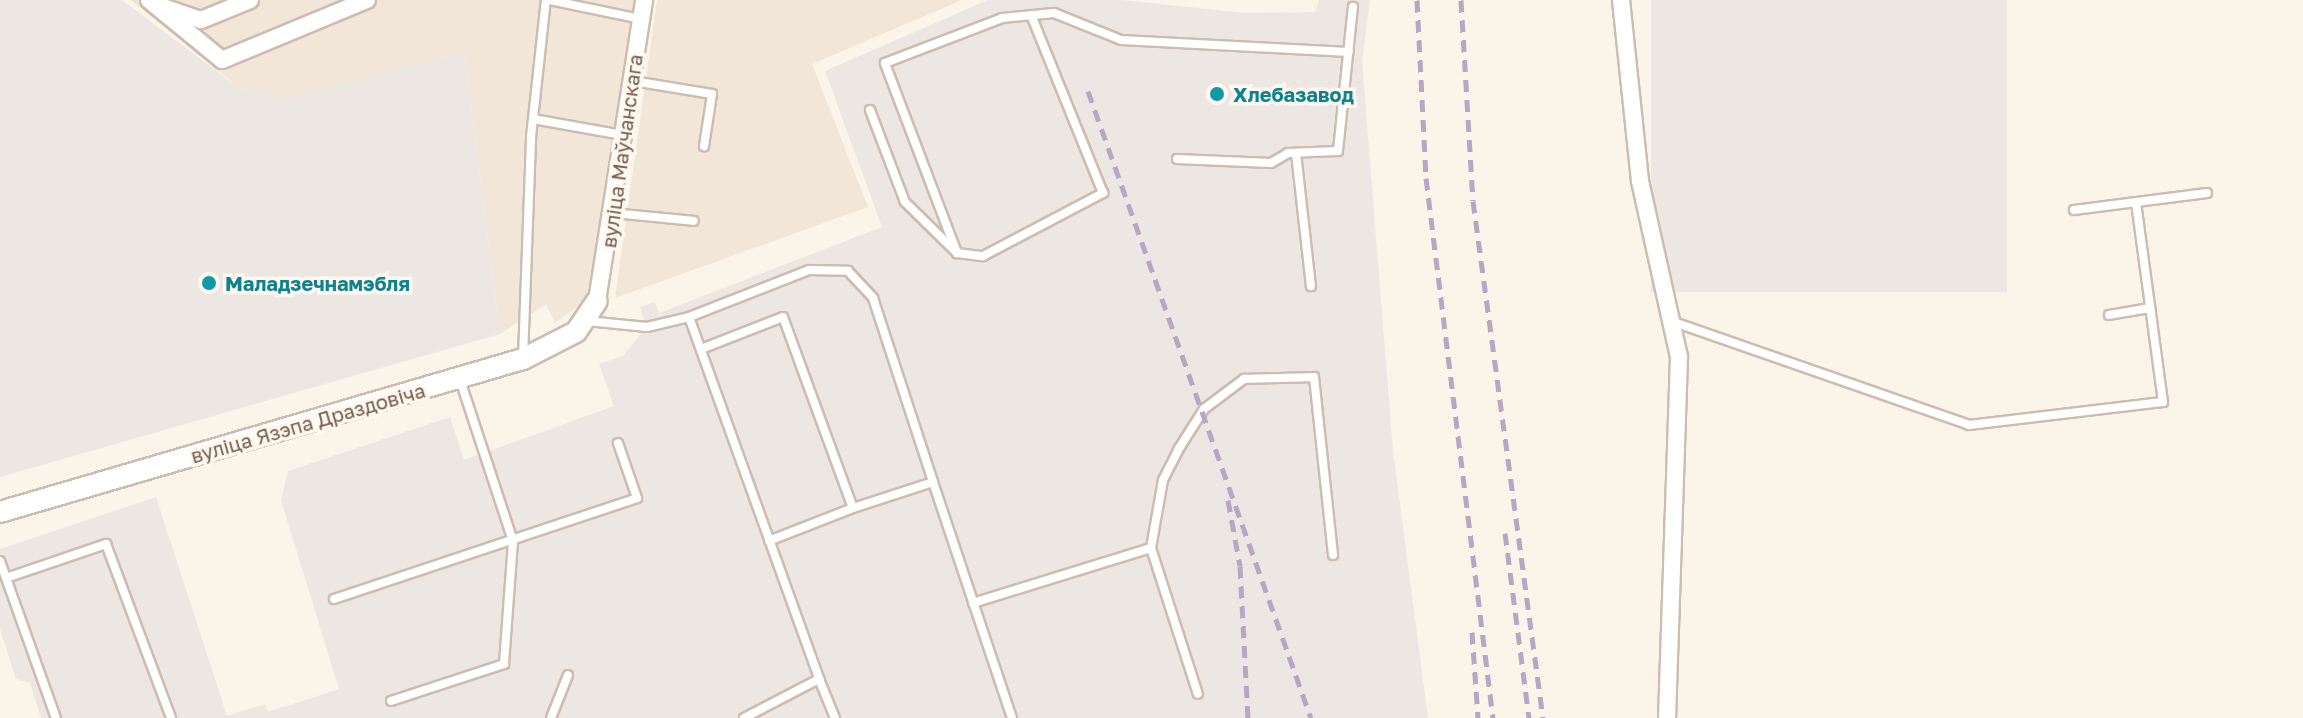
<!DOCTYPE html>
<meta charset="utf-8">
<style>
body{margin:0}
#map{position:relative;width:2303px;height:718px;overflow:hidden;background:#fbf4e9;font-family:"Golos Text",sans-serif}
div>[style]{position:absolute}
[style*='--x']{left:calc(var(--x)*1px);top:calc(var(--y)*1px);width:calc(var(--w)*1px);rotate:calc(var(--a)*1deg)}
.residential>*{inset:0;background:#f2e6d8}
.industrial>*{inset:0;background:#ece7e2;transform-origin:0 0}
.roads{filter:drop-shadow(2px 0 #cdbcaf) drop-shadow(-2px 0 #cdbcaf) drop-shadow(0 2px #cdbcaf) drop-shadow(0 -2px #cdbcaf)}
.service>*{height:8px;margin:-4px;padding:0 4px;transform-origin:4px;border-radius:4px;background:#fff}
.minor>*{height:16px;margin:-8px;padding:0 8px;transform-origin:8px;border-radius:8px;background:#fff}
.tertiary>*{height:20px;margin:-10px;padding:0 10px;transform-origin:10px;border-radius:10px;background:#fff}
.rail>*{height:5px;margin-top:-2.5px;transform-origin:0;background:repeating-linear-gradient(90deg,#b7a7c5 0 12px,transparent 0 20px)}
.dots>*{width:22px;height:22px;translate:-50% -50%;box-sizing:border-box;border:4px solid #fef8ef;border-radius:50%}
span{translate:-50% -50%;white-space:nowrap;text-align:center;line-height:1.15;-webkit-text-stroke:7px #fef8ef;paint-order:stroke}
.culture-label{font-size:20px;color:#0d838f;font-weight:700}
.left{translate:0 -50%;text-align:left}
.street-label{font-size:20px;color:#745c4e}
</style>
<div id="map">
<div class="residential">
<div style="clip-path:polygon(131px 0,634px 0,593px 295px,555px 323px,546px 304px,500px 334px,464px 52px,291px 99px,239px 88px)"></div>
<div style="clip-path:polygon(657px 0,962px 0,812px 64px,868px 207px,615px 298px)"></div>
</div>
<div class="industrial">
<div style="clip-path:polygon(0 0,122px 0,239px 88px,291px 99px,464px 52px,500px 334px,0 477px)"></div>
<div style="clip-path:polygon(988px 0,1122px 0,1245px 13px,1315px 12px,1319px 0,1370px 0,1362px 61px,1393px 451px,1428px 718px,41px 718px,30px 683px,16px 679px,0 629px,0 549px,156px 497px,227px 716px,265px 704px,268px 712px,339px 689px,281px 500px,288px 471px,450px 417px,464px 460px,614px 406px,599px 364px,623px 356px,646px 327px,640px 307px,655px 302px,659px 313px,882px 227px,825px 71px)"></div>
<div style="left:1651px;top:0;width:356px;height:292px"></div>
</div>
<div class="roads">
<div class="service">
<div style="--x:549;--y:0;--w:94;--a:11.7"></div>
<div style="--x:633;--y:81;--w:80;--a:9.3"></div>
<div style="--x:712;--y:94;--w:53;--a:98.7"></div>
<div style="--x:870;--y:110;--w:98;--a:69.2"></div>
<div style="--x:905;--y:202;--w:73;--a:44.4"></div>
<div style="--x:957;--y:253;--w:203;--a:-110.8"></div>
<div style="--x:885;--y:63;--w:125;--a:-21"></div>
<div style="--x:1002;--y:18;--w:52;--a:-5.5"></div>
<div style="--x:1054;--y:13;--w:72;--a:21.9"></div>
<div style="--x:1121;--y:40;--w:228;--a:3"></div>
<div style="--x:533;--y:119;--w:91;--a:10.1"></div>
<div style="--x:1296;--y:153;--w:134;--a:83.6"></div>
<div style="--x:1177;--y:159;--w:94;--a:2.4"></div>
<div style="--x:1271;--y:163;--w:20;--a:-30"></div>
<div style="--x:1288;--y:153;--w:50;--a:-2.3"></div>
<div style="--x:1338;--y:151;--w:145;--a:-84.1"></div>
<div style="--x:2074;--y:210;--w:134;--a:-7.3"></div>
<div style="--x:613;--y:213;--w:81;--a:5.6"></div>
<div style="--x:957;--y:253;--w:26;--a:7"></div>
<div style="--x:983;--y:256;--w:136;--a:-27.7"></div>
<div style="--x:1103;--y:193;--w:192;--a:-112"></div>
<div style="--x:2109;--y:315;--w:42;--a:-9.7"></div>
<div style="--x:689;--y:317;--w:129;--a:-21.4"></div>
<div style="--x:809;--y:270;--w:39;--a:1"></div>
<div style="--x:848;--y:271;--w:37;--a:47"></div>
<div style="--x:873;--y:298;--w:194;--a:71.9"></div>
<div style="--x:933;--y:482;--w:84;--a:162"></div>
<div style="--x:587;--y:321;--w:60;--a:5.7"></div>
<div style="--x:647;--y:327;--w:43;--a:-13.4"></div>
<div style="--x:689;--y:317;--w:385;--a:70.2"></div>
<div style="--x:1674;--y:322;--w:312;--a:19.2"></div>
<div style="--x:1969;--y:425;--w:195;--a:-6.8"></div>
<div style="--x:2163;--y:402;--w:201;--a:-97.7"></div>
<div style="--x:701;--y:349;--w:88;--a:-21.3"></div>
<div style="--x:783;--y:317;--w:203;--a:69.9"></div>
<div style="--x:853;--y:508;--w:90;--a:158.6"></div>
<div style="--x:523;--y:358;--w:221;--a:-87.9"></div>
<div style="--x:531;--y:137;--w:138;--a:-83.8"></div>
<div style="--x:933;--y:482;--w:249;--a:71.5"></div>
<div style="--x:1151;--y:548;--w:153;--a:72.2"></div>
<div style="--x:0;--y:561;--w:167;--a:70.4"></div>
<div style="--x:6;--y:578;--w:106;--a:-18.8"></div>
<div style="--x:106;--y:544;--w:186;--a:69.5"></div>
<div style="--x:334;--y:599;--w:319;--a:-18.4"></div>
<div style="--x:637;--y:498;--w:58;--a:-109.1"></div>
<div style="--x:973;--y:603;--w:186;--a:-17.2"></div>
<div style="--x:1151;--y:548;--w:69;--a:-80"></div>
<div style="--x:1163;--y:480;--w:34;--a:-63"></div>
<div style="--x:1178;--y:450;--w:49;--a:-57.6"></div>
<div style="--x:1204;--y:409;--w:50;--a:-36.9"></div>
<div style="--x:1244;--y:379;--w:70;--a:-1.6"></div>
<div style="--x:1314;--y:377;--w:179;--a:83.9"></div>
<div style="--x:391;--y:701;--w:119;--a:-18.1"></div>
<div style="--x:504;--y:664;--w:123;--a:-85.8"></div>
<div style="--x:513;--y:541;--w:169;--a:-108.2"></div>
<div style="--x:551;--y:718;--w:46;--a:-68.4"></div>
<div style="--x:744;--y:718;--w:85;--a:-27.5"></div>
<div style="--x:819;--y:679;--w:42;--a:67.7"></div>
</div>
<div class="minor">
<div style="--x:149;--y:0;--w:94;--a:39.4"></div>
<div style="--x:222;--y:60;--w:157;--a:-22.5"></div>
<div style="--x:1621;--y:0;--w:182;--a:84"></div>
<div style="--x:1640;--y:181;--w:180;--a:77.5"></div>
<div style="--x:1679;--y:357;--w:361;--a:91.9"></div>
<div style="--x:163;--y:7;--w:40;--a:18.9"></div>
<div style="--x:201;--y:20;--w:53;--a:-22.2"></div>
<div style="--x:597;--y:301;--w:305;--a:-81.1"></div>
</div>
<div class="tertiary">
<div style="--x:0;--y:512;--w:545;--a:-16.31"></div>
<div style="--x:523;--y:359;--w:59;--a:-27"></div>
<div style="--x:576;--y:332;--w:37;--a:-56"></div>
</div>
</div>
<div class="rail">
<div style="--x:1417;--y:0;--w:178;--a:87.1"></div>
<div style="--x:1426;--y:178;--w:544;--a:82.93"></div>
<div style="--x:1461;--y:0;--w:201;--a:86.6"></div>
<div style="--x:1473;--y:201;--w:522;--a:82.29"></div>
<div style="--x:1088;--y:91;--w:665;--a:70.42"></div>
<div style="--x:1228;--y:500;--w:67;--a:79.7"></div>
<div style="--x:1240;--y:566;--w:152;--a:87"></div>
<div style="--x:1505;--y:533;--w:187;--a:82.6"></div>
<div style="--x:1472;--y:632;--w:86;--a:86"></div>
</div>
<div class="dots">
<div style="left:1217px;top:94px;background:#0f9aa8"></div>
<div style="left:209px;top:283px;background:#0f9aa8"></div>
</div>
<div class="culture-label">
<span class="left" style="left:1233px;top:94px">Хлебазавод</span>
<span class="left" style="left:225px;top:283px">Маладзечнамэбля</span>
</div>
<div class="street-label">
<span style="left:622px;top:151px;rotate:-82deg">вуліца Маўчанскага</span>
<span style="left:308px;top:423px;rotate:-16deg">вуліца Язэпа Драздовіча</span>
</div>
</div>
